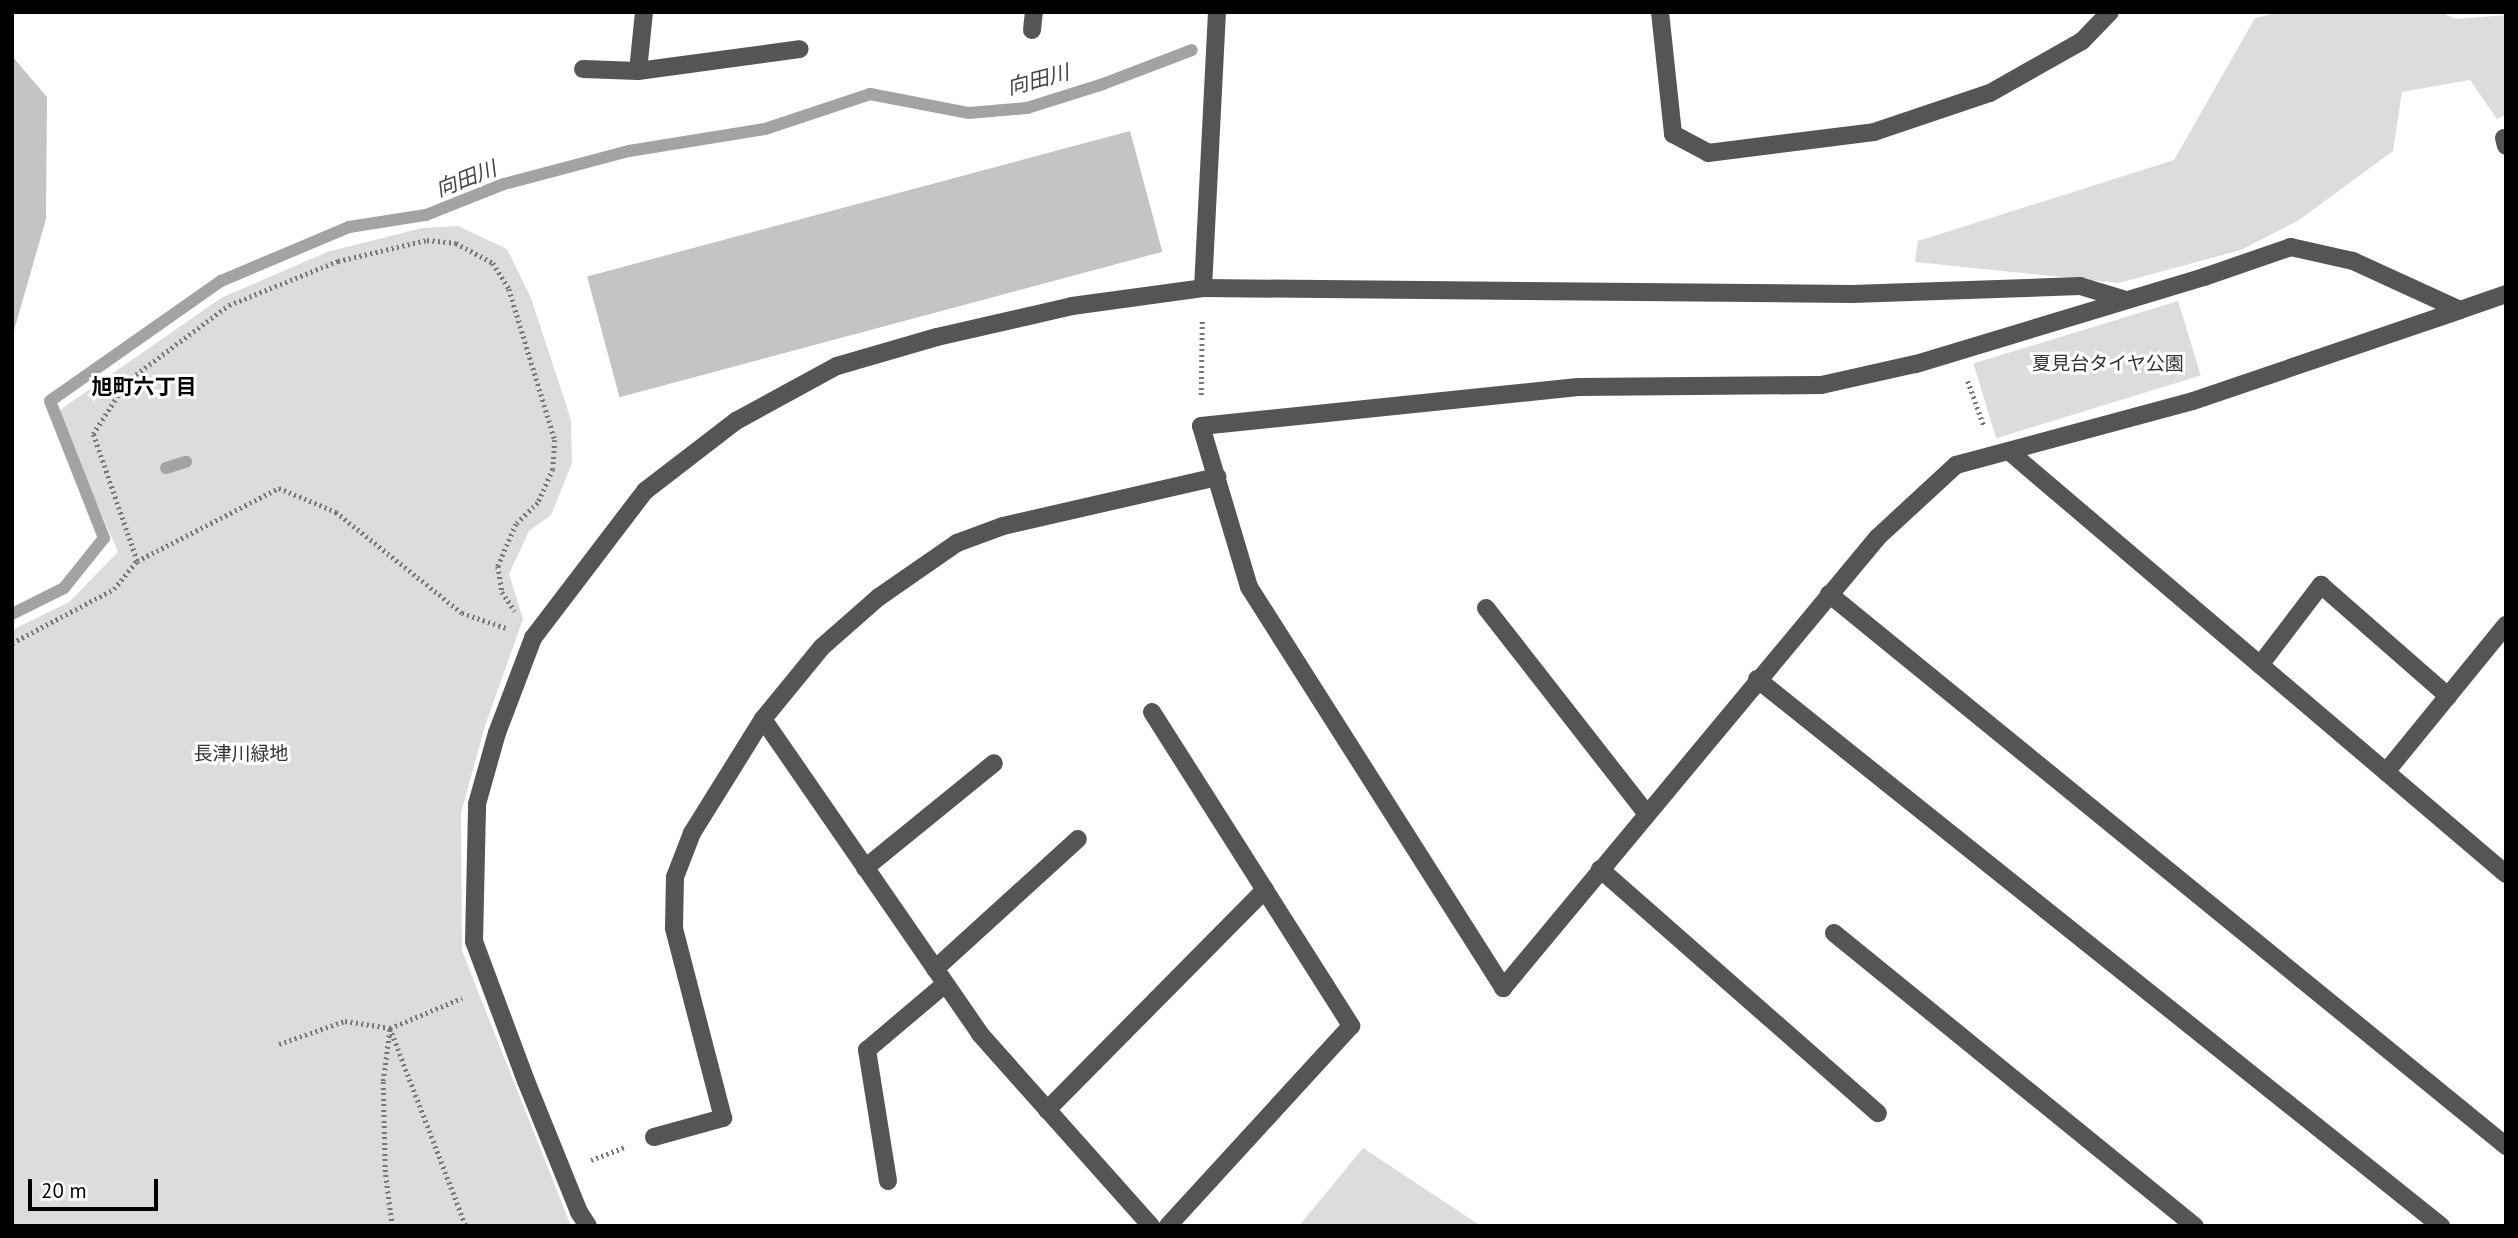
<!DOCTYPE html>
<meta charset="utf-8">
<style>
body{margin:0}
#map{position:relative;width:2518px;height:1238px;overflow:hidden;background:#fff;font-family:"PT Sans","Noto Sans JP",sans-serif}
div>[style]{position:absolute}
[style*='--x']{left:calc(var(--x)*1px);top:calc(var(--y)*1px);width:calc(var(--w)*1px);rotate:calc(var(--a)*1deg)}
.green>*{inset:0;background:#dcdcdc;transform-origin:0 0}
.stream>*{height:12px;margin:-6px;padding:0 6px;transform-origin:6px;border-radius:6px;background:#a3a3a3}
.building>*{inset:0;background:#c4c4c4;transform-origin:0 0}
.path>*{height:4.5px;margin-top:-2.25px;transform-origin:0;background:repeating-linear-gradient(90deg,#777 0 2px,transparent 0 5.5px)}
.minor>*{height:18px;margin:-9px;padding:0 9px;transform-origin:9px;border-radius:9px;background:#555}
span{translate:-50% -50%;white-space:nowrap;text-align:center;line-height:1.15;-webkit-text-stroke:6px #fff;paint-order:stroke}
.park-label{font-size:19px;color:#333}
.water-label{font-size:21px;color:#444;font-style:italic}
.neighbourhood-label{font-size:21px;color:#000;font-weight:700}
.frame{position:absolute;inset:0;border:14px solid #000;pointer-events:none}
.scale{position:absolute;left:28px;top:1179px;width:130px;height:32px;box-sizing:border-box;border:4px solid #000;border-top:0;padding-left:9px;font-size:21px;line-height:24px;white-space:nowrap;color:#000;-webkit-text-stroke:5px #fff;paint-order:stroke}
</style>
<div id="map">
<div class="green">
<div style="clip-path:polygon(2281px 12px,2440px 12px,2456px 19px,2506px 15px,2506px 115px,2497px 119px,2470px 80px,2402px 92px,2393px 151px,2299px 220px,2241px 250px,2119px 283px,1915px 262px,1918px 241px,2174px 160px,2255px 18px)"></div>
<div style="clip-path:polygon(458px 226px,507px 249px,531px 298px,571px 420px,572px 463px,551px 515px,529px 531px,509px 574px,523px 619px,485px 726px,461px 813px,462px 951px,571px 1226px,12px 1226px,12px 630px,69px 602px,118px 552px,57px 412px,221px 298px,327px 252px,422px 228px)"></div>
<div style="left:2178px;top:301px;width:78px;height:214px;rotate:73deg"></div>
<div style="clip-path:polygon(1363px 1148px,1481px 1226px,1299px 1226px)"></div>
</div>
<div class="stream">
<div style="--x:166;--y:468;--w:21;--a:-17"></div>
<div style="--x:12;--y:614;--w:58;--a:-26.6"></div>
<div style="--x:64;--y:588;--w:64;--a:-51.3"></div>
<div style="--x:104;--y:538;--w:147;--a:-111.5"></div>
<div style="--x:50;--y:401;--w:209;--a:-35.1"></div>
<div style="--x:221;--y:281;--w:139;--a:-22.9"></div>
<div style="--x:349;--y:227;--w:78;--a:-8.9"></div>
<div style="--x:426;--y:215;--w:84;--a:-21.7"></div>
<div style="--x:504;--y:184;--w:129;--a:-14.8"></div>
<div style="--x:629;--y:151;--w:138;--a:-9.2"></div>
<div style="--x:765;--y:129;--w:111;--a:-18.4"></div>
<div style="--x:870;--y:94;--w:101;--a:10.9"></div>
<div style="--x:969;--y:113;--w:58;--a:-4.9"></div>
<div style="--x:1027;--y:108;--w:80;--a:-17.5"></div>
<div style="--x:1103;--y:84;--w:95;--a:-20.9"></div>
</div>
<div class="building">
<div style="clip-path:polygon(12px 56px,47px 97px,46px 219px,13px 334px)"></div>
<div style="left:1130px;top:131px;width:125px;height:562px;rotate:75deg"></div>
</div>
<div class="path">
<div style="--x:1968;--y:381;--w:48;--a:70.4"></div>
<div style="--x:1201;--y:395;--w:75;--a:-89.2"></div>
<div style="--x:137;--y:561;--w:160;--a:-27.2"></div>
<div style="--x:279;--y:488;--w:62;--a:22.8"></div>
<div style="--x:336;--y:512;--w:161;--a:38.7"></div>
<div style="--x:462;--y:613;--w:46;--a:18.8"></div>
<div style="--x:12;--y:643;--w:115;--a:-27.9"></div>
<div style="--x:114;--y:589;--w:36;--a:-51"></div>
<div style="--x:137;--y:561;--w:134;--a:-109.1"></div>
<div style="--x:93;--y:434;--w:63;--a:-57.3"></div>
<div style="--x:127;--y:381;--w:127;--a:-36.7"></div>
<div style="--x:229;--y:305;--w:118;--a:-22"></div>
<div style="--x:338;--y:261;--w:91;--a:-13.3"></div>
<div style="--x:427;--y:240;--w:29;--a:6"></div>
<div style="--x:456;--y:243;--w:42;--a:28.4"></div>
<div style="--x:493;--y:263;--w:31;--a:58"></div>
<div style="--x:509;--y:289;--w:158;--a:73.1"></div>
<div style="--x:555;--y:440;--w:29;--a:94"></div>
<div style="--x:553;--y:469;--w:37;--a:114"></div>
<div style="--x:538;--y:503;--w:30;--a:136"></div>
<div style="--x:516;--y:524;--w:46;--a:113.2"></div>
<div style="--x:498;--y:566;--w:26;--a:81"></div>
<div style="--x:502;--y:592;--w:23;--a:56"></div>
<div style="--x:279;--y:1044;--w:70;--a:-19.2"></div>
<div style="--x:345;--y:1021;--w:46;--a:8.8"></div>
<div style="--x:390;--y:1028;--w:212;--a:69"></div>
<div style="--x:591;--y:1160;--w:36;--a:-21"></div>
<div style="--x:392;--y:1226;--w:54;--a:-97.4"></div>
<div style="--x:385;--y:1172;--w:91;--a:-91.3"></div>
<div style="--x:383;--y:1081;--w:53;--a:-82.5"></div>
<div style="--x:390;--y:1028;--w:78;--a:-22.6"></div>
</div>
<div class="minor">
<div style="--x:644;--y:12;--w:59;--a:95.8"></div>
<div style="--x:638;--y:71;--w:163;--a:-7.7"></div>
<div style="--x:1660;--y:12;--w:123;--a:83.9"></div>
<div style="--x:1673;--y:134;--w:40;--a:28"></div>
<div style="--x:1708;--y:153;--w:167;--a:-7.2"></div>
<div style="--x:1874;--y:132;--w:122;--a:-18.6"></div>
<div style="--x:1990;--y:93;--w:106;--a:-29.5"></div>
<div style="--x:2082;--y:41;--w:40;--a:-46"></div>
<div style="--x:1032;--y:30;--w:18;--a:-84"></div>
<div style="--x:583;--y:69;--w:55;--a:2.1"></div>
<div style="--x:2504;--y:138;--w:8;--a:76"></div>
<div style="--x:1203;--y:288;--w:276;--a:-87.1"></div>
<div style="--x:2460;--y:310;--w:118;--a:-155.4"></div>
<div style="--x:2353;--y:261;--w:64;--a:-167.3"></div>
<div style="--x:2291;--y:247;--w:92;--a:161"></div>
<div style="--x:2204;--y:277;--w:302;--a:163.2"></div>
<div style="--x:1915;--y:364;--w:96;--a:167.4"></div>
<div style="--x:1821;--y:385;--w:243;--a:179.5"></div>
<div style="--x:1578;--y:387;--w:379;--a:174.1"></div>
<div style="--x:1201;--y:426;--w:168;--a:73.4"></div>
<div style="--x:1249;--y:587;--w:475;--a:57.6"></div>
<div style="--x:1503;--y:988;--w:587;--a:-50.26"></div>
<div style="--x:1878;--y:537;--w:106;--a:-42.7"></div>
<div style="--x:1956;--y:465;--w:245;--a:-15.1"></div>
<div style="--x:2193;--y:401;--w:282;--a:-18.8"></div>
<div style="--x:2460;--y:310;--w:49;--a:-19.2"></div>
<div style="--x:2011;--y:453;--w:650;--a:40.38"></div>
<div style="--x:1829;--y:594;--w:874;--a:39.19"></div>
<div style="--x:1486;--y:608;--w:260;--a:52"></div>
<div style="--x:2260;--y:665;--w:101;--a:-52.7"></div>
<div style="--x:2321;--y:585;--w:169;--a:41.2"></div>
<div style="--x:1757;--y:679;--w:876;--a:38.65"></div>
<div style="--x:1152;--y:712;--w:372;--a:57.6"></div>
<div style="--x:1351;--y:1026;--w:271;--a:132.5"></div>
<div style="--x:763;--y:719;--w:383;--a:55.4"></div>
<div style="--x:980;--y:1034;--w:257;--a:48.3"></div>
<div style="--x:2386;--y:772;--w:190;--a:-50.8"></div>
<div style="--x:865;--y:868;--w:166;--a:-39.1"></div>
<div style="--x:1600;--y:869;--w:370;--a:41.3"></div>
<div style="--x:1834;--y:933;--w:465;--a:39.1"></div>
<div style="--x:935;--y:969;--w:193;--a:-42.3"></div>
<div style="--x:1047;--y:1110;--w:310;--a:-45.3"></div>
<div style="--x:654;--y:1137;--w:72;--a:-15.4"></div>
<div style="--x:723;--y:1118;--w:196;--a:-104.5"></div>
<div style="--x:674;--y:928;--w:51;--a:-88.9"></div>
<div style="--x:675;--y:877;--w:47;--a:-68.9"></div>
<div style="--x:692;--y:833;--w:134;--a:-58.1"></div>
<div style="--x:763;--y:719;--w:93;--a:-50.7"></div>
<div style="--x:822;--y:647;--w:76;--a:-41.3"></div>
<div style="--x:879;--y:597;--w:95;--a:-34.7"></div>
<div style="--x:957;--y:543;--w:49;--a:-20.3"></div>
<div style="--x:1003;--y:526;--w:220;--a:-12.9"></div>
<div style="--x:888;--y:1181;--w:133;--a:-99.1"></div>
<div style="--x:867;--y:1050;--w:102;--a:-40.2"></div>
<div style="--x:588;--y:1226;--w:17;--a:-123"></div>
<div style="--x:579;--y:1212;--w:141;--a:-112"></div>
<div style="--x:526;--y:1081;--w:149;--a:-110.4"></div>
<div style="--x:474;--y:941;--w:137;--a:-88.7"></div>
<div style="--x:477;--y:804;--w:74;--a:-74.3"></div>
<div style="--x:497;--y:733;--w:102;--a:-69.2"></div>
<div style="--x:533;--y:638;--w:185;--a:-52.7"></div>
<div style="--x:645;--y:491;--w:115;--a:-37.6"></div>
<div style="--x:736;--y:421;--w:115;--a:-28.6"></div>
<div style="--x:837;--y:366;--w:104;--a:-16.2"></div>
<div style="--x:937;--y:337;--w:139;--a:-12.9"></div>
<div style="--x:1072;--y:306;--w:132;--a:-7.8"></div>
<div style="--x:1203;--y:288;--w:649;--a:0.53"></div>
<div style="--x:1852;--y:294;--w:228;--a:-2"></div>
<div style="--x:2080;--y:286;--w:45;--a:16.8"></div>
</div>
<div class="park-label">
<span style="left:2108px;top:364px">夏見台タイヤ公園</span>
<span style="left:241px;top:754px">長津川緑地</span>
</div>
<div class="water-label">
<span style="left:1038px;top:80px;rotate:-15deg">向田川</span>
<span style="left:466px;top:179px;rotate:-21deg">向田川</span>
</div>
<div class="neighbourhood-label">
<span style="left:144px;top:387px">旭町六丁目</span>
</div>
<div class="frame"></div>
<div class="scale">20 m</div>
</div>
